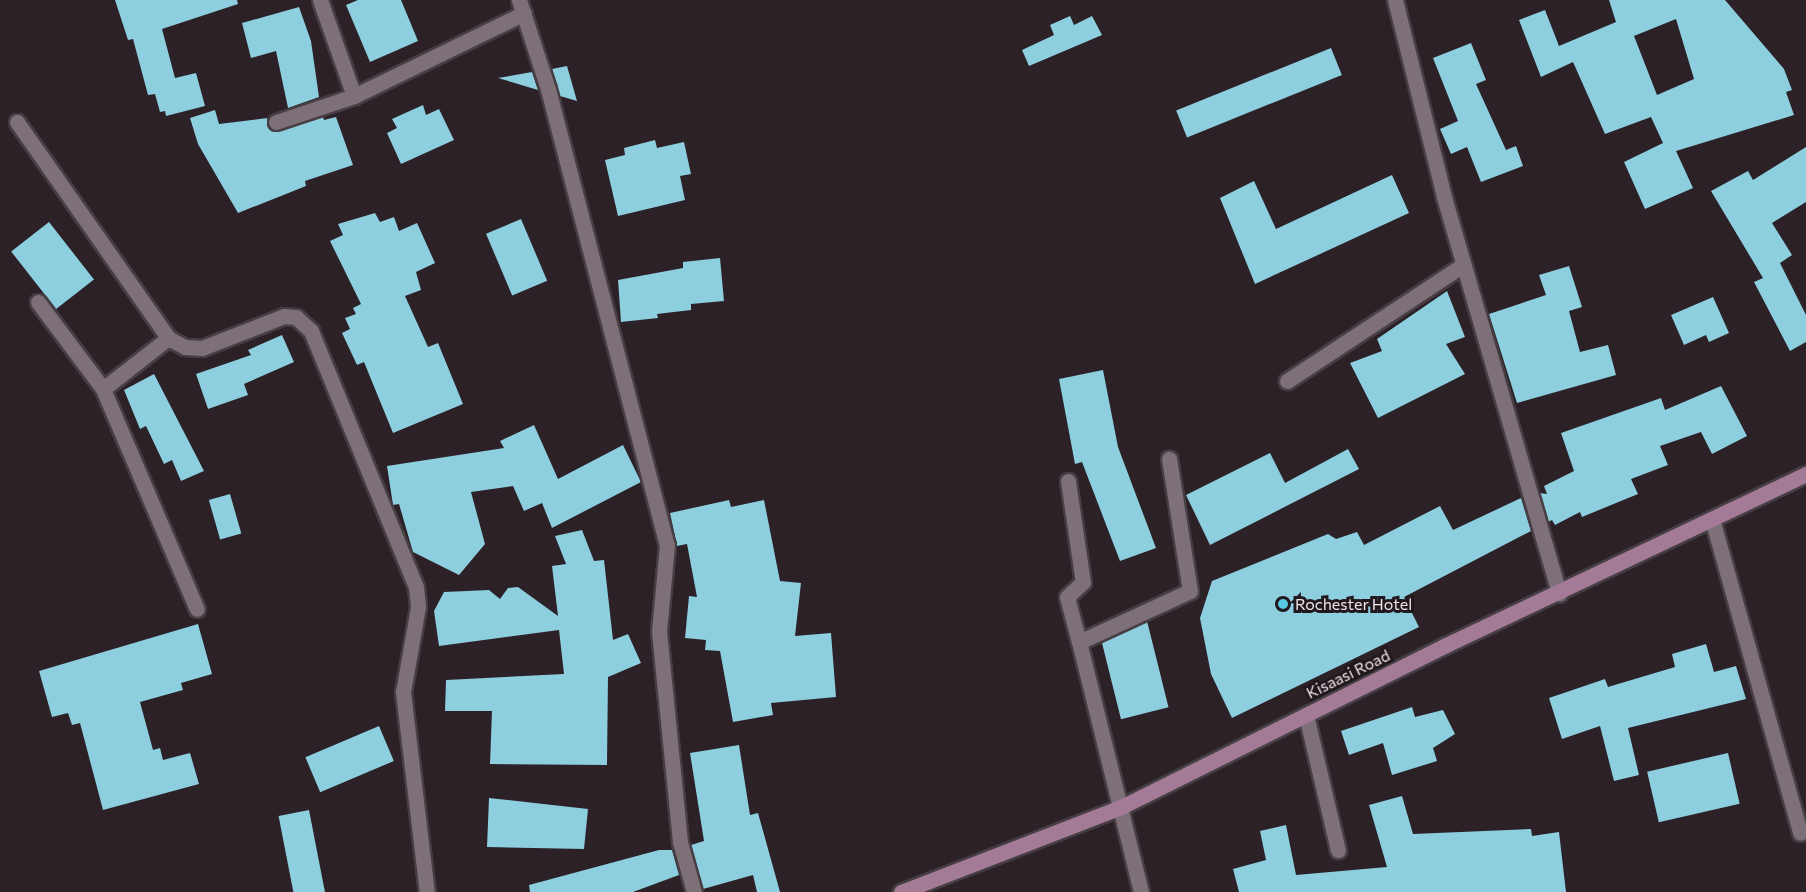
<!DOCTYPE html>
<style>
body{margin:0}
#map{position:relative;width:1806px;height:892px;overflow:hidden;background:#2b2127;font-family:Commissioner,sans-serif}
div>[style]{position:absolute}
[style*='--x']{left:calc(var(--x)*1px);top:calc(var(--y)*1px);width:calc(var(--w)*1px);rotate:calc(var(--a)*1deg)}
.building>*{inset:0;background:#8dcedf;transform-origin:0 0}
.roads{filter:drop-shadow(2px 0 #473e44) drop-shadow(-2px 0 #473e44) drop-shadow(0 2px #473e44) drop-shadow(0 -2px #473e44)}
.lane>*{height:15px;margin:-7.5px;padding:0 7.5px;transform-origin:7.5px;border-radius:7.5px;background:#7d7078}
.street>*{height:15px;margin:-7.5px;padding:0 7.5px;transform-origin:7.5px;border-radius:7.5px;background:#7d7078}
.secondary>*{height:15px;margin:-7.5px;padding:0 7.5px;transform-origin:7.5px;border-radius:7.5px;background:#a37b96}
.dots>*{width:16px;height:16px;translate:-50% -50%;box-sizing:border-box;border:3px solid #21181e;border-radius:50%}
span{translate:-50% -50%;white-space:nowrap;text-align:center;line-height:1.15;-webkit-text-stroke:6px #21181e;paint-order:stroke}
.poi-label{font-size:16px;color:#ebe4e8}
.left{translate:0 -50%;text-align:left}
.street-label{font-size:16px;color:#ebe4e8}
</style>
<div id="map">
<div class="building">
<div style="clip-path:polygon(115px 0,237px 0,238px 4px,162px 29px,175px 78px,196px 73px,205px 106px,166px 116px,165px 111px,160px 112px,155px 94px,148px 95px,133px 39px,128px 40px)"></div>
<div style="clip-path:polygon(358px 0,401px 0,418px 41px,370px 62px,346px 5px)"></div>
<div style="clip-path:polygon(evenodd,1609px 0,1725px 0,1784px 69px,1792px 90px,1786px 92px,1794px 115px,1676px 151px,1693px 188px,1645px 209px,1624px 162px,1663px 143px,1651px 117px,1605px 134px,1573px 62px,1541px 77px,1519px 20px,1545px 10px,1559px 46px,1616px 22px,1609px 0,1676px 19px,1694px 79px,1657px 95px,1634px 36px,1676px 19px)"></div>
<div style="clip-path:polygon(299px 7px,311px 41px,319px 97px,288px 108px,276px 51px,251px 58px,242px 23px)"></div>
<div style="clip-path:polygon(1070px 16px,1074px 25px,1092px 16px,1102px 35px,1029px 66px,1022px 50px,1054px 35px,1050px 25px)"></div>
<div style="clip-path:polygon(1471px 43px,1486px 80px,1476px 84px,1506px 150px,1516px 146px,1523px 166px,1481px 182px,1467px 147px,1451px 154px,1440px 129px,1458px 121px,1433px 58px)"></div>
<div style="left:1331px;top:48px;width:29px;height:167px;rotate:68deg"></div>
<div style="clip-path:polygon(567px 66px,577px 101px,560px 96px,552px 69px)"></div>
<div style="clip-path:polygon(532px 72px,538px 90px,498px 78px)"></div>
<div style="clip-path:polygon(423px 105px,426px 115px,439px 109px,454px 140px,401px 164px,387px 133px,397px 128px,392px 119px)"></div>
<div style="clip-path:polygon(215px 110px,219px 124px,267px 118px,267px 126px,275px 132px,323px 117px,324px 120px,336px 117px,353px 165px,305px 181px,306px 186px,238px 213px,198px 144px,190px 118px)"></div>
<div style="clip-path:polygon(655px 140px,657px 148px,684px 142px,691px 174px,680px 176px,685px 200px,618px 216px,605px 160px,625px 155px,624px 148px)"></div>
<div style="clip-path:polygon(1806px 147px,1806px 202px,1772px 223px,1792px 255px,1780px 263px,1806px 315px,1806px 342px,1790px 351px,1754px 282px,1763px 278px,1711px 191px,1748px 171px,1753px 180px)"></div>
<div style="clip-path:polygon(1392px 175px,1409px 213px,1255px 284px,1220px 198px,1254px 181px,1276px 229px)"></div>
<div style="clip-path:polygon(375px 213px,380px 222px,394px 217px,399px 231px,417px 223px,435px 263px,416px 272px,421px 290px,405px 296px,428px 347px,438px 343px,463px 404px,393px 433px,364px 362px,357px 365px,342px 333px,350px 329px,345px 318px,356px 314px,353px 308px,361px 304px,330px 241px,343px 235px,338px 224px)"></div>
<div style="left:521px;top:219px;width:67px;height:38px;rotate:67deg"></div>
<div style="left:49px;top:222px;width:73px;height:48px;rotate:52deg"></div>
<div style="clip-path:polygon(720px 258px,724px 301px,691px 304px,691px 310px,657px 314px,658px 318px,621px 322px,618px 280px,683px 268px,683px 262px)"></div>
<div style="clip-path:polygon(1569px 266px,1582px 307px,1569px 311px,1580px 352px,1608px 345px,1616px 375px,1517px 403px,1489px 314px,1546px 295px,1539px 275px)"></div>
<div style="clip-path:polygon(1447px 291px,1465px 337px,1446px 344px,1465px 374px,1378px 418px,1350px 363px,1382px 351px,1377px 339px)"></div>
<div style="clip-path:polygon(1713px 297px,1729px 333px,1709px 342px,1706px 335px,1684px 345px,1671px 315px)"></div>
<div style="clip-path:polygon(282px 335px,294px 362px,244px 384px,248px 395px,208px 409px,196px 374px,251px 355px,248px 350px)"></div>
<div style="clip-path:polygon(1103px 370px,1118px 447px,1156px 548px,1120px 561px,1082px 462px,1075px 464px,1059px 379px)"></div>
<div style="clip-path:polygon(154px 374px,204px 471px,181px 481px,172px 460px,164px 464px,146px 426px,140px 429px,124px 390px)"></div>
<div style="clip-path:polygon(1721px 386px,1747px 436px,1712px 454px,1701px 432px,1660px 446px,1668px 465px,1631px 479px,1638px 494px,1582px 517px,1580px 512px,1555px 525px,1552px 520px,1548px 522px,1540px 493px,1547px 494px,1544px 486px,1574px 471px,1561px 433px,1661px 398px,1665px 410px)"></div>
<div style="clip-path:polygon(534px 425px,558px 479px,623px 445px,641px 482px,552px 528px,542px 503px,524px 511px,513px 486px,471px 492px,485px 544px,459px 575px,413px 552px,399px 504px,393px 505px,387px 466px,504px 448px,500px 441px)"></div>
<div style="clip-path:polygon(1348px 449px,1359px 469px,1210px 545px,1186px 495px,1270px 453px,1285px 483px)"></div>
<div style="left:230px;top:494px;width:41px;height:22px;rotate:74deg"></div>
<div style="clip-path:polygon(1521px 498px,1531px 531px,1404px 597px,1419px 627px,1232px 718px,1211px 674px,1200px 618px,1212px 581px,1328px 534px,1336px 539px,1357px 532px,1364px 545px,1440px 506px,1453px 530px)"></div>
<div style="clip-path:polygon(729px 500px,731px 507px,764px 500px,780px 581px,801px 583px,795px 636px,831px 633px,836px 697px,771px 703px,773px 715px,733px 722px,720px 651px,705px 650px,706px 640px,685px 638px,689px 596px,697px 597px,687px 544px,677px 546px,670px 513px)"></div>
<div style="clip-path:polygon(582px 530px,594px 561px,604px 560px,613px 640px,628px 634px,641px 663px,608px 677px,607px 765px,490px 764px,492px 711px,445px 711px,446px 680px,564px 674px,559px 630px,439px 646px,434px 611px,444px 592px,489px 590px,500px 599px,508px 588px,518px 587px,558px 616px,552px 566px,566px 564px,555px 536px)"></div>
<div style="left:1147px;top:621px;width:89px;height:49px;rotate:76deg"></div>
<div style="clip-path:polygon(198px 624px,212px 674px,181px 683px,183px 690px,140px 702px,153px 750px,160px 748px,163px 760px,190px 753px,199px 784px,103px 810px,80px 723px,72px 725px,68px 713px,52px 717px,39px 671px)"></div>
<div style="clip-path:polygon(1706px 644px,1714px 672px,1736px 666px,1746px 699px,1628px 728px,1639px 775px,1614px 781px,1600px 726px,1562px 739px,1549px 698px,1605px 679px,1608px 687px,1675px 667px,1672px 654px)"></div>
<div style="clip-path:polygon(1412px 707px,1415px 717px,1443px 710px,1455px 734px,1433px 748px,1437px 761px,1392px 775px,1383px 743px,1349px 755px,1341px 731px)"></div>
<div style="left:379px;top:726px;width:38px;height:80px;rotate:67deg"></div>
<div style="clip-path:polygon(739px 745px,750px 815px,758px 813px,780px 892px,757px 892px,753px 875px,703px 889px,691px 845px,704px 841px,690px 753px)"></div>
<div style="left:1728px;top:753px;width:52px;height:83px;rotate:77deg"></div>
<div style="clip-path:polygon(1402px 796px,1413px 834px,1531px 829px,1532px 836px,1559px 832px,1566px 892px,1239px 892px,1233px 869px,1266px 860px,1260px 831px,1286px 825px,1296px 875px,1387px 867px,1369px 805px)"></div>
<div style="clip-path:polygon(489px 798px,588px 809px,584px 849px,487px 847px)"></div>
<div style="left:309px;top:810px;width:84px;height:31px;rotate:79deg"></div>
<div style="clip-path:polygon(659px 850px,672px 850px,679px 875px,633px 892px,530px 892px,529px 885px)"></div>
</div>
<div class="roads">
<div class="lane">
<div style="--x:1287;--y:381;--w:211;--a:-33.4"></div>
<div style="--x:1068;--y:481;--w:102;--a:81.6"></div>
<div style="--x:1083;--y:582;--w:22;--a:137"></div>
<div style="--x:1067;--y:597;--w:47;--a:75.1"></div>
<div style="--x:1712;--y:519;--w:326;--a:74.3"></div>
<div style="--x:1306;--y:715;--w:139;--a:76.7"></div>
</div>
<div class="street">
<div style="--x:320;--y:0;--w:102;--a:70.5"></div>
<div style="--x:519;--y:0;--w:94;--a:72"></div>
<div style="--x:548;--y:89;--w:471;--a:75.4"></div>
<div style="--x:667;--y:545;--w:86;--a:95.3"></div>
<div style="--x:659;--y:631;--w:212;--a:84.3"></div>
<div style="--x:680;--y:842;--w:52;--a:74.4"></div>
<div style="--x:1395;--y:0;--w:203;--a:76"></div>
<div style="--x:1444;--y:197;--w:413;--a:73.8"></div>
<div style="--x:17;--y:122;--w:264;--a:55"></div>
<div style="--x:168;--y:338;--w:19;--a:28"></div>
<div style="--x:185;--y:347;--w:17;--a:3"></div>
<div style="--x:202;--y:348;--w:88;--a:-21.3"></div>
<div style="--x:284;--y:316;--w:12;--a:5"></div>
<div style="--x:296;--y:317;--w:21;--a:43"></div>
<div style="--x:311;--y:331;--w:277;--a:67.7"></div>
<div style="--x:416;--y:587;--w:20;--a:84"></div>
<div style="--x:418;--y:607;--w:86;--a:100"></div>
<div style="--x:403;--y:692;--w:201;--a:83.2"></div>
<div style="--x:276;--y:122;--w:82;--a:-18.4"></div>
<div style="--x:354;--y:96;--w:189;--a:-26"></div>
<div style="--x:38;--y:302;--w:109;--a:53.2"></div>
<div style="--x:103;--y:389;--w:239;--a:66.9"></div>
<div style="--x:103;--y:389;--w:83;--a:-38.1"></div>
<div style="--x:1141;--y:892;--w:258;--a:-103.9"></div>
<div style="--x:1079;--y:642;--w:122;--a:-24.7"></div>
<div style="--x:1190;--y:591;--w:134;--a:-99"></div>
</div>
<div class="secondary">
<div style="--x:901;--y:892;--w:236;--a:-21.1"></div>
<div style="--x:1121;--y:807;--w:363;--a:-26.5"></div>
<div style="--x:1446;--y:645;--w:399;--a:-25.4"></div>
</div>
</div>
<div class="dots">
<div style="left:1283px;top:604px;background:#58c9e4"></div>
</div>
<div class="poi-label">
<span class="left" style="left:1295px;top:604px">Rochester Hotel</span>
</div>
<div class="street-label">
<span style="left:1348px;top:674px;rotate:-26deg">Kisaasi Road</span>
</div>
</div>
